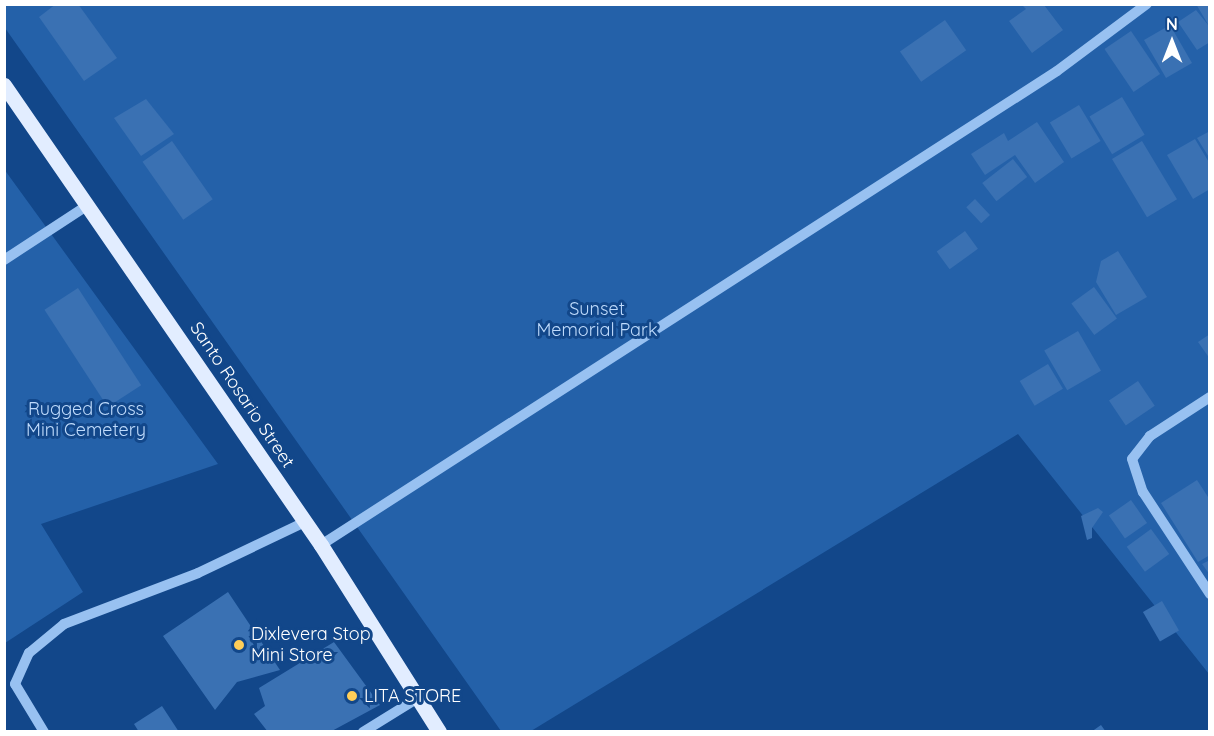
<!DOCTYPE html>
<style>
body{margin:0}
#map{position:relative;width:1214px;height:736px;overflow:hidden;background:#12478a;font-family:Quicksand,sans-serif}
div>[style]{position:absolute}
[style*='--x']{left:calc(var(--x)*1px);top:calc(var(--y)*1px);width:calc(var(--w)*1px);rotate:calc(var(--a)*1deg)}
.green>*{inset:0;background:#2461a9}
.building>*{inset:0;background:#3a71b3;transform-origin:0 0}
.minor>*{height:10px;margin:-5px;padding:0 5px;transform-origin:5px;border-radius:5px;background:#98c1f1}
.major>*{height:15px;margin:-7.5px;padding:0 7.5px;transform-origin:7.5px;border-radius:7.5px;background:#e2edff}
.dots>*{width:16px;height:16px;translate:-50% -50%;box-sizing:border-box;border:3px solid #12478a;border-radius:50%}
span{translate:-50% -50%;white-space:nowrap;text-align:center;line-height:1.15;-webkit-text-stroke:6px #12478a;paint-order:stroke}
.park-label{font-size:18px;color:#bfdbfc}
.street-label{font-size:18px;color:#fff}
.poi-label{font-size:18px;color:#fff}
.left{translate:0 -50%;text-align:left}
.frame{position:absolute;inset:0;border:6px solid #fff;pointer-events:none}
.north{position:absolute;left:1142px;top:12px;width:60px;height:60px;-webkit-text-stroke:4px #12478a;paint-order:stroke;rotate:0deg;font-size:16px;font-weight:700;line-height:24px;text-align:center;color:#fff}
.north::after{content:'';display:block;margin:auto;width:21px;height:27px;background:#fff;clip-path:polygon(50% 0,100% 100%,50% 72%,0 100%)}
</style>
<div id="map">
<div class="green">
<div style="clip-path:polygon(4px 5px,1209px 5px,1209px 674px,1018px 434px,531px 731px,501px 731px,5px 28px)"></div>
<div style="clip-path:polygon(4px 169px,218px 464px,41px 524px,83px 592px,5px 643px)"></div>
</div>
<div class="building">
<div style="clip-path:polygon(56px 4px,78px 4px,117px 58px,84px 81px,39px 17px)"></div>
<div style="clip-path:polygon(1196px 4px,1210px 4px,1210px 42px,1197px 50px,1178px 22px,1196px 10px,1209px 26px)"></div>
<div style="clip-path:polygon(1022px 5px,1044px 5px,1063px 30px,1032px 53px,1009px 21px,1026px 9px)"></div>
<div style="left:945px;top:20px;width:37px;height:55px;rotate:55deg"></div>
<div style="left:1170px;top:25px;width:44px;height:30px;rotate:60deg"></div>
<div style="left:1131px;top:31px;width:52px;height:32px;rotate:56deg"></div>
<div style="left:1122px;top:97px;width:44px;height:38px;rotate:59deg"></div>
<div style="clip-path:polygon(146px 99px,174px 134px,141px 156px,114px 118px)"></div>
<div style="left:1079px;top:105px;width:42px;height:34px;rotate:59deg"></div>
<div style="clip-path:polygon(1037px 122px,1064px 162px,1035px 183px,1015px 155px,985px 175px,971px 154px,1004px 133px,1008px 141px)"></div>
<div style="clip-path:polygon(1210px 131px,1210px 159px,1197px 138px)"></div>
<div style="clip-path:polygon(1195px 139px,1210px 164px,1210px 189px,1193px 199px,1167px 155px)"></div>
<div style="left:172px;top:141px;width:71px;height:36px;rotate:55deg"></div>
<div style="left:1142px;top:141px;width:68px;height:35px;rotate:59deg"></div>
<div style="left:1013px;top:159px;width:23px;height:39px;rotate:52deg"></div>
<div style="left:975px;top:199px;width:22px;height:12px;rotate:47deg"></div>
<div style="left:965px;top:231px;width:22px;height:35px;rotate:54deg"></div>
<div style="clip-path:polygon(1118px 251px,1147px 297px,1116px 315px,1096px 282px,1101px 261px)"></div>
<div style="left:1094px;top:287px;width:39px;height:28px;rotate:54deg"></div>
<div style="left:78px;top:288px;width:116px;height:40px;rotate:57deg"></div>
<div style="left:1078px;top:331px;width:46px;height:39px;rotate:60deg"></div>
<div style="clip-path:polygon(1210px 334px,1210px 359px,1198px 342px)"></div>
<div style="left:1048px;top:364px;width:29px;height:33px;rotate:59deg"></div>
<div style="left:1138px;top:381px;width:30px;height:35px;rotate:56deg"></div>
<div style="clip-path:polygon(1197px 480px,1210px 500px,1210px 555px,1198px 562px,1161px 503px)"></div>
<div style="left:1131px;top:500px;width:28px;height:27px;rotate:55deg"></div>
<div style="clip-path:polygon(1098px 508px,1103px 512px,1092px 528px,1092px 538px,1087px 540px,1081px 516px)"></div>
<div style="left:1151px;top:529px;width:31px;height:30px;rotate:54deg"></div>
<div style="clip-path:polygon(1210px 560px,1210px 575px,1202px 564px)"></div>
<div style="clip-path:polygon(228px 592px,280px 670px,237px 682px,215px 710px,163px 636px)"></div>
<div style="left:1162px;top:601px;width:34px;height:22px;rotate:60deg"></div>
<div style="clip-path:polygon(334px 642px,380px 705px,330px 732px,268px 732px,254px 714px,265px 706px,259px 688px)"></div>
<div style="clip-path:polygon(162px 706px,179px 732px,139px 732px,134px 724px)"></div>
<div style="clip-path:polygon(1101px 725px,1106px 732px,1091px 732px)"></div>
</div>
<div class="minor">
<div style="--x:4;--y:260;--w:100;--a:-33.2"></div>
<div style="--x:1210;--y:397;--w:72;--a:147"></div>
<div style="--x:1150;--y:436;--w:29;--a:128"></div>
<div style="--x:1132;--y:459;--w:35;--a:72"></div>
<div style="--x:1143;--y:492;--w:122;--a:56.7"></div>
<div style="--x:321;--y:545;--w:875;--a:-32.78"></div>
<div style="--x:1057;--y:71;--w:112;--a:-36.7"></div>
<div style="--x:44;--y:732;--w:56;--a:-121.1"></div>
<div style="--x:15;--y:684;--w:34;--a:-66"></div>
<div style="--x:29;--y:653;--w:45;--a:-39.6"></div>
<div style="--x:64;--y:624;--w:143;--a:-20.8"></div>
<div style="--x:198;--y:573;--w:119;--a:-25.5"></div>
<div style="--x:363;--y:732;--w:65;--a:-31.7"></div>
</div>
<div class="major">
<div style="--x:4;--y:85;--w:559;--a:55.43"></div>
<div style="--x:321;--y:545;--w:221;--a:57.7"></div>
</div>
<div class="dots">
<div style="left:239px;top:645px;background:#ffce58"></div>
<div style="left:352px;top:696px;background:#ffce58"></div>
</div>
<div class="park-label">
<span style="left:597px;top:320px">Sunset<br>Memorial Park</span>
<span style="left:86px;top:420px">Rugged Cross<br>Mini Cemetery</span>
</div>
<div class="street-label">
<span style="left:242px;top:395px;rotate:56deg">Santo Rosario Street</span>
</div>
<div class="poi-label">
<span class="left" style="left:251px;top:645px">Dixlevera Stop<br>Mini Store</span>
<span class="left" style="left:364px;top:696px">LITA STORE</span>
</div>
<div class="frame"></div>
<div class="north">N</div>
</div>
